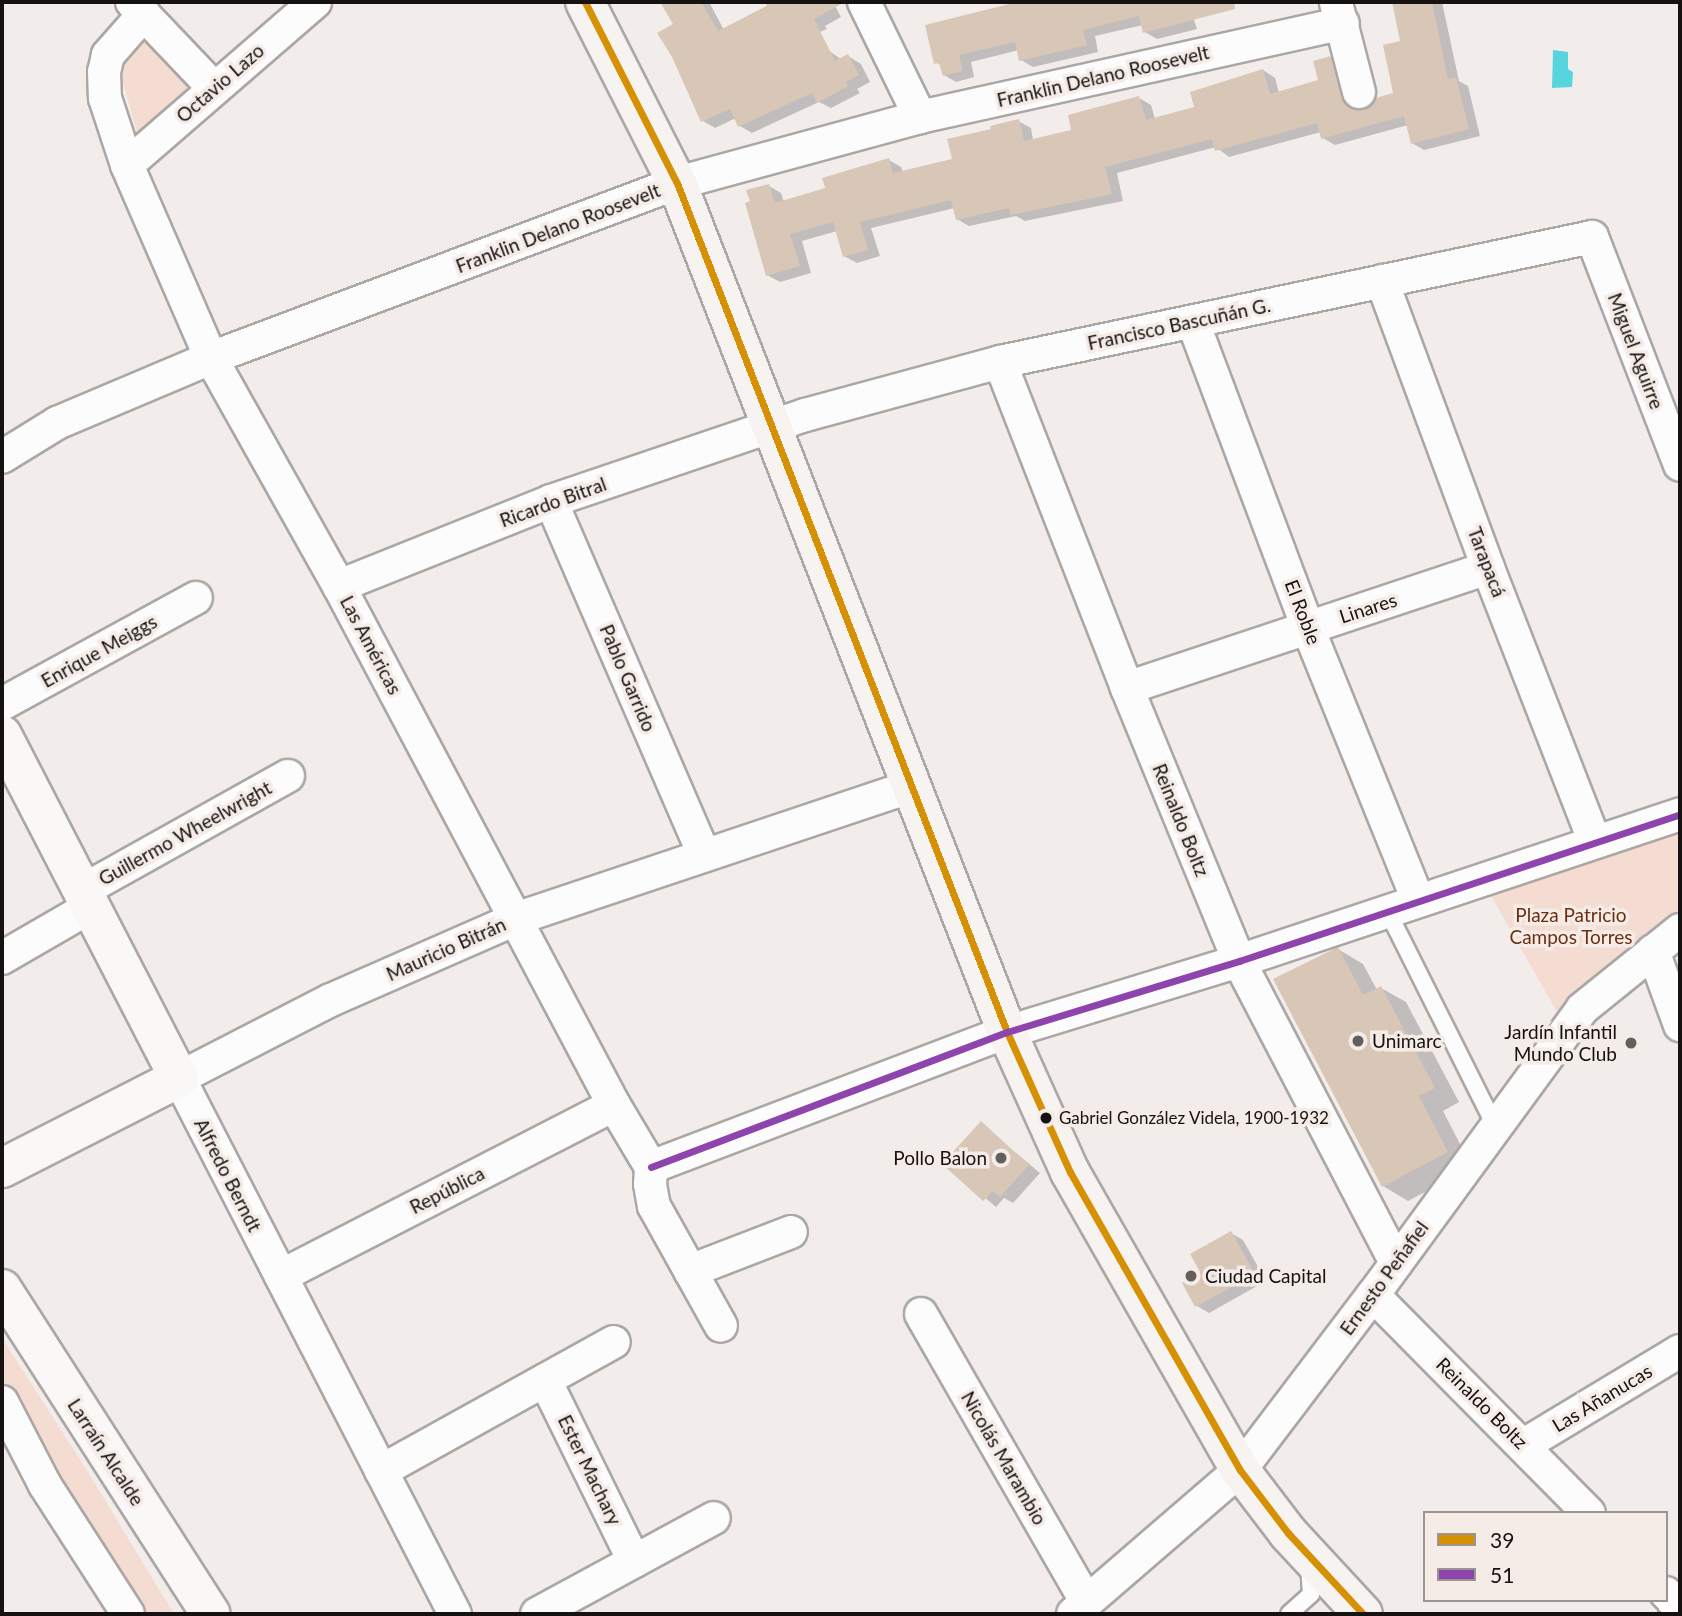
<!DOCTYPE html>
<meta charset="utf-8">
<style>
body{margin:0}
#map{position:relative;width:1682px;height:1616px;overflow:hidden;background:#f2edeb;font-family:Lato,sans-serif}
div>[style]{position:absolute}
[style*='--x']{left:calc(var(--x)*1px);top:calc(var(--y)*1px);width:calc(var(--w)*1px);rotate:calc(var(--a)*1deg)}
.green>*{inset:0;background:#f4dcd2}
.water>*{inset:0;background:#57d5de}
.shadow>*{inset:0;background:#0003}
.building>*{inset:0;background:#d8c7b7}
.roads{filter:drop-shadow(2px 0 #aaa7a5) drop-shadow(-2px 0 #aaa7a5) drop-shadow(0 2px #aaa7a5) drop-shadow(0 -2px #aaa7a5)}
.lane>*{height:16px;margin:-8px;padding:0 8px;transform-origin:8px;border-radius:8px;background:#fdfcfc}
.street>*{height:32px;margin:-16px;padding:0 16px;transform-origin:16px;border-radius:16px;background:#fdfcfc}
.secondary>*{height:38px;margin:-19px;padding:0 19px;transform-origin:19px;border-radius:19px;background:#faf8f6}
.primary>*{height:38px;margin:-19px;padding:0 19px;transform-origin:19px;border-radius:19px;background:#f7f3f0}
.bus-1>*{height:7px;margin:-3.5px;padding:0 3.5px;transform-origin:3.5px;border-radius:3.5px;background:#d59003}
.bus-2>*{height:7px;margin:-3.5px;padding:0 3.5px;transform-origin:3.5px;border-radius:3.5px;background:#8e44ad}
.dots>*{width:19px;height:19px;translate:-50% -50%;box-sizing:border-box;border:4px solid #f5ece8;border-radius:50%}
span{translate:-50% -50%;white-space:nowrap;text-align:center;line-height:1.15;-webkit-text-stroke:7px #f5ece8;paint-order:stroke}
.bus-label{font-size:17px;color:#151211}
.left{translate:0 -50%;text-align:left}
.street-label{font-size:19px;color:#151211}
.park-label{font-size:19px;color:#6b2f11}
.poi-label{font-size:19px;color:#151211}
.right{translate:-100% -50%;text-align:right}
.frame{position:absolute;inset:0;border:4px solid #151211;pointer-events:none}
.legend{position:absolute;left:1423px;top:1511px;width:245px;height:91px;box-sizing:border-box;background:#f5ece8;border:2px solid #9b9592;margin:0;padding:9px 12px;list-style:none;font-size:21px;color:#151211}
.legend li{display:flex;align-items:center;gap:14px;height:35px}
.legend b{width:35px;border:2px solid #9b9592}
</style>
<div id="map">
<div class="green">
<div style="clip-path:polygon(144px 31px,194px 95px,140px 143px,117px 61px)"></div>
<div style="clip-path:polygon(1680px 833px,1680px 908px,1557px 1012px,1490px 894px)"></div>
<div style="clip-path:polygon(2px 1338px,83px 1464px,174px 1614px,146px 1614px,75px 1509px,2px 1378px)"></div>
</div>
<div class="water">
<div style="clip-path:polygon(1553px 50px,1568px 52px,1568px 69px,1573px 72px,1572px 87px,1552px 88px)"></div>
</div>
<div class="shadow">
<div style="clip-path:polygon(662px 2px,709px 2px,724px 30px,768px 7px,765px 2px,833px 2px,841px 17px,825px 26px,827px 29px,776px 50px,828px 50px,842px 60px,848px 56px,861px 64px,870px 82px,857px 89px,860px 93px,831px 108px,819px 102px,752px 133px,740px 126px,736px 118px,715px 128px,703px 121px,675px 25px)"></div>
<div style="clip-path:polygon(1024px 2px,1188px 2px,1197px 29px,1157px 39px,1145px 32px,1143px 25px,1095px 36px,1098px 52px,1033px 67px,1021px 60px,1019px 50px,971px 62px,974px 77px,956px 82px,944px 75px,942px 66px,936px 62px,927px 26px)"></div>
<div style="clip-path:polygon(1394px 2px,1442px 2px,1459px 81px,1468px 86px,1480px 136px,1424px 150px,1412px 143px,1408px 125px,1335px 145px,1323px 138px,1321px 132px,1229px 157px,1216px 147px,1117px 173px,1123px 201px,1025px 221px,1016px 216px,969px 226px,957px 219px,955px 208px,871px 228px,880px 256px,857px 263px,844px 256px,837px 231px,802px 241px,811px 273px,780px 282px,767px 275px,769px 186px,781px 193px,784px 202px,827px 189px,889px 160px,901px 167px,903px 173px,954px 160px,993px 130px,1018px 121px,1031px 128px,1033px 140px,1073px 131px,1139px 98px,1151px 105px,1155px 119px,1196px 108px,1263px 70px,1275px 78px,1279px 93px,1320px 81px,1331px 58px,1343px 65px,1357px 110px,1363px 112px,1395px 95px,1402px 42px)"></div>
<div style="clip-path:polygon(1338px 949px,1363px 964px,1377px 990px,1381px 988px,1406px 1002px,1459px 1102px,1443px 1111px,1472px 1167px,1408px 1201px,1383px 1186px)"></div>
<div style="clip-path:polygon(981px 1124px,1040px 1173px,1013px 1203px,1004px 1198px,996px 1207px,945px 1164px)"></div>
<div style="clip-path:polygon(1231px 1233px,1243px 1240px,1266px 1281px,1209px 1313px,1197px 1306px,1203px 1273px)"></div>
</div>
<div class="building">
<div style="clip-path:polygon(660px 2px,701px 2px,718px 31px,774px 2px,845px 2px,814px 19px,835px 61px,848px 54px,859px 75px,846px 82px,848px 86px,817px 103px,812px 93px,738px 127px,730px 109px,701px 122px,672px 57px,657px 33px,673px 24px)"></div>
<div style="clip-path:polygon(1017px 2px,1234px 2px,1235px 9px,1143px 33px,1139px 16px,1083px 30px,1087px 45px,1019px 61px,1015px 42px,959px 55px,963px 71px,943px 76px,939px 63px,934px 64px,925px 25px)"></div>
<div style="clip-path:polygon(1392px 2px,1432px 2px,1448px 79px,1456px 77px,1469px 129px,1411px 144px,1404px 116px,1321px 139px,1317px 123px,1215px 151px,1212px 139px,1105px 167px,1112px 194px,1011px 215px,1009px 208px,956px 220px,951px 200px,860px 222px,868px 250px,843px 257px,833px 222px,790px 234px,800px 266px,766px 276px,745px 203px,750px 201px,746px 190px,769px 184px,775px 203px,825px 188px,822px 178px,889px 158px,893px 173px,952px 159px,947px 139px,991px 129px,990px 126px,1019px 119px,1024px 141px,1071px 130px,1068px 115px,1139px 96px,1146px 120px,1194px 107px,1190px 92px,1263px 69px,1270px 94px,1318px 80px,1313px 61px,1331px 56px,1345px 104px,1353px 109px,1364px 110px,1376px 98px,1393px 93px,1383px 45px,1400px 41px)"></div>
<div style="clip-path:polygon(1338px 947px,1363px 995px,1381px 986px,1435px 1088px,1419px 1096px,1448px 1152px,1382px 1187px,1273px 979px)"></div>
<div style="clip-path:polygon(981px 1121px,1029px 1165px,1000px 1197px,993px 1191px,983px 1201px,942px 1164px)"></div>
<div style="clip-path:polygon(1231px 1231px,1255px 1274px,1195px 1307px,1182px 1283px,1200px 1272px,1190px 1254px)"></div>
</div>
<div class="roads">
<div class="lane">
<div style="--x:1388;--y:912;--w:239;--a:63.4"></div>
<div style="--x:1289;--y:1614;--w:30;--a:-42"></div>
<div style="--x:1311;--y:1594;--w:29;--a:-94"></div>
</div>
<div class="street">
<div style="--x:132;--y:2;--w:119;--a:46.4"></div>
<div style="--x:864;--y:2;--w:128;--a:64"></div>
<div style="--x:1336;--y:3;--w:92;--a:75.5"></div>
<div style="--x:144;--y:14;--w:55;--a:131.3"></div>
<div style="--x:108;--y:55;--w:17;--a:103"></div>
<div style="--x:104;--y:72;--w:26;--a:88"></div>
<div style="--x:105;--y:98;--w:71;--a:71.8"></div>
<div style="--x:127;--y:165;--w:210;--a:66.5"></div>
<div style="--x:211;--y:358;--w:261;--a:60.7"></div>
<div style="--x:339;--y:586;--w:587;--a:62.08"></div>
<div style="--x:614;--y:1105;--w:72;--a:59.2"></div>
<div style="--x:651;--y:1167;--w:17;--a:93"></div>
<div style="--x:650;--y:1184;--w:22;--a:80"></div>
<div style="--x:654;--y:1206;--w:137;--a:60.8"></div>
<div style="--x:127;--y:165;--w:249;--a:-40.9"></div>
<div style="--x:1382;--y:281;--w:306;--a:69.7"></div>
<div style="--x:1488;--y:568;--w:294;--a:68.7"></div>
<div style="--x:1193;--y:322;--w:327;--a:69.4"></div>
<div style="--x:1308;--y:628;--w:293;--a:68"></div>
<div style="--x:1000;--y:362;--w:350;--a:68.7"></div>
<div style="--x:1127;--y:688;--w:295;--a:67.7"></div>
<div style="--x:1239;--y:961;--w:340;--a:62.5"></div>
<div style="--x:2;--y:457;--w:65;--a:-31.7"></div>
<div style="--x:57;--y:423;--w:167;--a:-22.9"></div>
<div style="--x:211;--y:358;--w:498;--a:-20.6"></div>
<div style="--x:677;--y:183;--w:252;--a:-15.2"></div>
<div style="--x:920;--y:117;--w:433;--a:-12.5"></div>
<div style="--x:551;--y:501;--w:386;--a:66.6"></div>
<div style="--x:339;--y:586;--w:228;--a:-21.8"></div>
<div style="--x:551;--y:501;--w:268;--a:-18.7"></div>
<div style="--x:805;--y:415;--w:202;--a:-15.2"></div>
<div style="--x:1000;--y:362;--w:605;--a:-11.92"></div>
<div style="--x:1592;--y:237;--w:244;--a:68.9"></div>
<div style="--x:1127;--y:688;--w:380;--a:-18.4"></div>
<div style="--x:2;--y:704;--w:221;--a:-28.7"></div>
<div style="--x:82;--y:891;--w:236;--a:-29.2"></div>
<div style="--x:1653;--y:951;--w:79;--a:70"></div>
<div style="--x:2;--y:958;--w:102;--a:-30.1"></div>
<div style="--x:651;--y:1167;--w:381;--a:-20.8"></div>
<div style="--x:1007;--y:1032;--w:243;--a:-17"></div>
<div style="--x:1239;--y:961;--w:465;--a:-18.4"></div>
<div style="--x:690;--y:1271;--w:108;--a:-21.1"></div>
<div style="--x:281;--y:1276;--w:374;--a:-27.2"></div>
<div style="--x:1373;--y:1295;--w:307;--a:45.3"></div>
<div style="--x:921;--y:1314;--w:333;--a:60.1"></div>
<div style="--x:545;--y:1380;--w:202;--a:63.8"></div>
<div style="--x:2;--y:1402;--w:93;--a:62.6"></div>
<div style="--x:45;--y:1485;--w:153;--a:57.2"></div>
<div style="--x:1524;--y:1445;--w:182;--a:-31.1"></div>
<div style="--x:381;--y:1471;--w:266;--a:-29"></div>
<div style="--x:1666;--y:1593;--w:21;--a:47"></div>
<div style="--x:455;--y:1614;--w:603;--a:-117.25"></div>
<div style="--x:179;--y:1078;--w:171;--a:-27.2"></div>
<div style="--x:331;--y:1000;--w:204;--a:-23.7"></div>
<div style="--x:518;--y:918;--w:416;--a:-18.5"></div>
<div style="--x:537;--y:1614;--w:201;--a:-28.5"></div>
<div style="--x:1073;--y:1614;--w:221;--a:-40.8"></div>
<div style="--x:1240;--y:1470;--w:220;--a:-52.8"></div>
<div style="--x:1373;--y:1295;--w:354;--a:-53.8"></div>
<div style="--x:1582;--y:1009;--w:126;--a:-38.9"></div>
</div>
<div class="secondary">
<div style="--x:2;--y:735;--w:386;--a:62.7"></div>
<div style="--x:179;--y:1078;--w:199;--a:153"></div>
<div style="--x:2;--y:1289;--w:386;--a:57.3"></div>
</div>
<div class="primary">
<div style="--x:585;--y:2;--w:203;--a:63.1"></div>
<div style="--x:677;--y:183;--w:911;--a:68.76"></div>
<div style="--x:1007;--y:1032;--w:154;--a:65.8"></div>
<div style="--x:1070;--y:1172;--w:343;--a:60.3"></div>
<div style="--x:1240;--y:1470;--w:79;--a:52.7"></div>
<div style="--x:1288;--y:1533;--w:110;--a:47.2"></div>
</div>
</div>
<div class="bus-1">
<div style="--x:585;--y:2;--w:203;--a:63.1"></div>
<div style="--x:677;--y:183;--w:911;--a:68.76"></div>
<div style="--x:1007;--y:1032;--w:154;--a:65.8"></div>
<div style="--x:1070;--y:1172;--w:343;--a:60.3"></div>
<div style="--x:1240;--y:1470;--w:79;--a:52.7"></div>
<div style="--x:1288;--y:1533;--w:110;--a:47.2"></div>
</div>
<div class="bus-2">
<div style="--x:651;--y:1167;--w:381;--a:-20.8"></div>
<div style="--x:1007;--y:1032;--w:243;--a:-17"></div>
<div style="--x:1239;--y:961;--w:465;--a:-18.4"></div>
</div>
<div class="dots">
<div style="left:1358px;top:1041px;background:#625f5d"></div>
<div style="left:1631px;top:1043px;background:#625f5d"></div>
<div style="left:1046px;top:1118px;background:#151211"></div>
<div style="left:1001px;top:1158px;background:#625f5d"></div>
<div style="left:1191px;top:1276px;background:#625f5d"></div>
</div>
<div class="bus-label">
<span class="left" style="left:1059px;top:1118px">Gabriel González Videla, 1900-1932</span>
</div>
<div class="street-label">
<span style="left:1103px;top:76px;rotate:-13deg">Franklin Delano Roosevelt</span>
<span style="left:220px;top:83px;rotate:-41deg">Octavio Lazo</span>
<span style="left:558px;top:228px;rotate:-21deg">Franklin Delano Roosevelt</span>
<span style="left:1179px;top:324px;rotate:-12deg">Francisco Bascuñán G.</span>
<span style="left:1636px;top:351px;rotate:69deg">Miguel Aguirre</span>
<span style="left:553px;top:502px;rotate:-20deg">Ricardo Bitral</span>
<span style="left:1487px;top:562px;rotate:69deg">Tarapacá</span>
<span style="left:1368px;top:608px;rotate:-18deg">Linares</span>
<span style="left:1303px;top:612px;rotate:69deg">El Roble</span>
<span style="left:371px;top:645px;rotate:62deg">Las Américas</span>
<span style="left:99px;top:651px;rotate:-29deg">Enrique Meiggs</span>
<span style="left:628px;top:678px;rotate:67deg">Pablo Garrido</span>
<span style="left:1181px;top:820px;rotate:68deg">Reinaldo Boltz</span>
<span style="left:185px;top:833px;rotate:-29deg">Guillermo Wheelwright</span>
<span style="left:446px;top:949px;rotate:-24deg">Mauricio Bitrán</span>
<span style="left:228px;top:1175px;rotate:63deg">Alfredo Berndt</span>
<span style="left:447px;top:1190px;rotate:-27deg">República</span>
<span style="left:1384px;top:1278px;rotate:-54deg">Ernesto Peñafiel</span>
<span style="left:1602px;top:1398px;rotate:-31deg">Las Añanucas</span>
<span style="left:1482px;top:1403px;rotate:45deg">Reinaldo Boltz</span>
<span style="left:106px;top:1452px;rotate:57deg">Larraín Alcalde</span>
<span style="left:1004px;top:1458px;rotate:60deg">Nicolás Marambio</span>
<span style="left:590px;top:1470px;rotate:64deg">Ester Machary</span>
</div>
<div class="park-label">
<span style="left:1571px;top:926px">Plaza Patricio<br>Campos Torres</span>
</div>
<div class="poi-label">
<span class="right" style="left:1617px;top:1043px">Jardín Infantil<br>Mundo Club</span>
<span class="left" style="left:1372px;top:1041px">Unimarc</span>
<span class="right" style="left:987px;top:1158px">Pollo Balon</span>
<span class="left" style="left:1205px;top:1276px">Ciudad Capital</span>
</div>
<div class="frame"></div>
<ul class="legend">
<li><b style="height:9px;background:#d59003"></b>39</li>
<li><b style="height:9px;background:#8e44ad"></b>51</li>
</ul>
</div>
